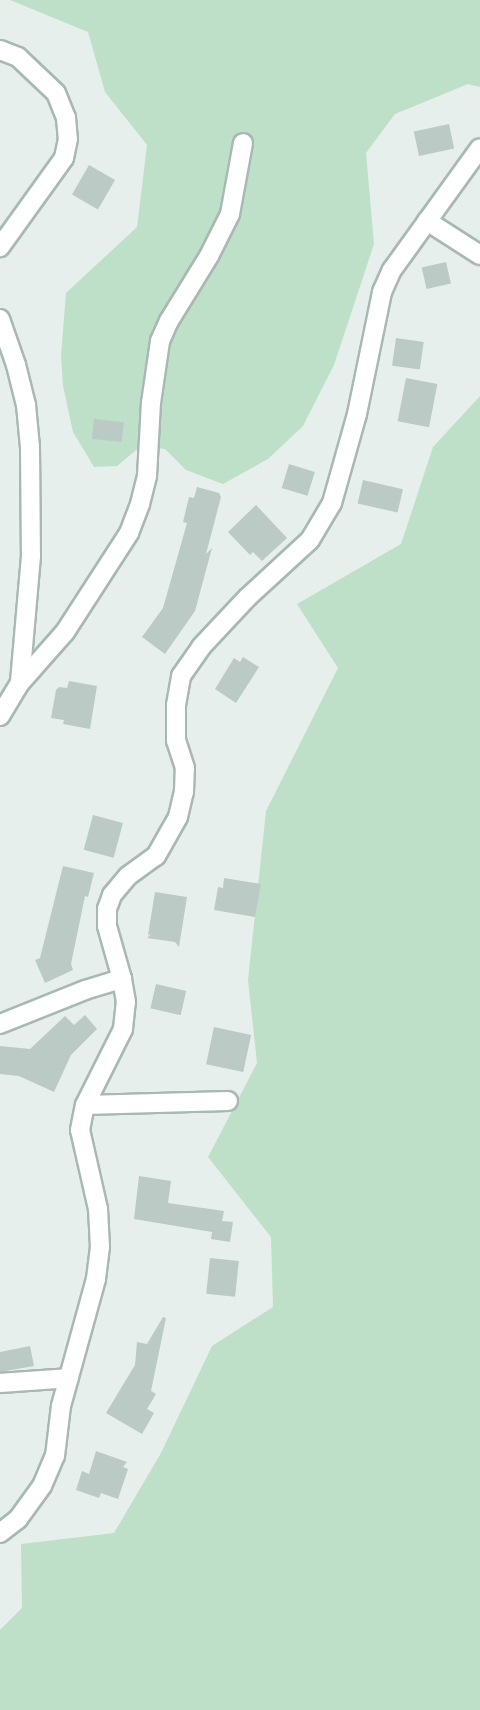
<!DOCTYPE html>
<style>
body{margin:0}
#map{position:relative;width:480px;height:1710px;overflow:hidden;background:#e6efeb;font-family:Ubuntu,sans-serif}
div>[style]{position:absolute}
[style*='--x']{left:calc(var(--x)*1px);top:calc(var(--y)*1px);width:calc(var(--w)*1px);rotate:calc(var(--a)*1deg)}
.green>*{inset:0;background:#bfe0c8}
.building>*{inset:0;background:#bbcac4;transform-origin:0 0}
.roads{filter:drop-shadow(2px 0 #a8b8b2) drop-shadow(-2px 0 #a8b8b2) drop-shadow(0 2px #a8b8b2) drop-shadow(0 -2px #a8b8b2)}
.minor>*{height:18px;margin:-9px;padding:0 9px;transform-origin:9px;border-radius:9px;background:#fff}
span{translate:-50% -50%;white-space:nowrap;text-align:center;line-height:1.15;-webkit-text-stroke:5px #f7fbf9;paint-order:stroke}
</style>
<div id="map">
<div class="green">
<div style="clip-path:polygon(10px 0,480px 0,480px 87px,468px 84px,395px 114px,366px 153px,374px 244px,334px 365px,303px 426px,268px 459px,223px 484px,186px 470px,165px 449px,141px 446px,117px 466px,94px 467px,73px 432px,63px 386px,61px 355px,66px 293px,137px 227px,147px 145px,105px 92px,88px 32px)"></div>
<div style="clip-path:polygon(480px 396px,480px 1710px,0 1710px,0 1630px,22px 1608px,21px 1544px,114px 1533px,161px 1453px,212px 1346px,273px 1307px,271px 1237px,208px 1157px,257px 1063px,248px 980px,266px 811px,338px 668px,297px 604px,401px 544px,433px 447px)"></div>
</div>
<div class="building">
<div style="left:449px;top:124px;width:25px;height:36px;rotate:78deg"></div>
<div style="left:89px;top:165px;width:30px;height:34px;rotate:30deg"></div>
<div style="left:446px;top:262px;width:22px;height:25px;rotate:77deg"></div>
<div style="left:396px;top:338px;width:28px;height:28px;rotate:8deg"></div>
<div style="left:406px;top:378px;width:32px;height:44px;rotate:11deg"></div>
<div style="left:94px;top:419px;width:30px;height:20px;rotate:6deg"></div>
<div style="left:289px;top:464px;width:27px;height:25px;rotate:17deg"></div>
<div style="left:363px;top:480px;width:41px;height:24px;rotate:13deg"></div>
<div style="clip-path:polygon(197px 487px,219px 493px,221px 497px,206px 554px,212px 548px,195px 611px,165px 654px,142px 637px,163px 608px,187px 523px,183px 522px,189px 497px,194px 498px)"></div>
<div style="clip-path:polygon(256px 505px,287px 538px,262px 561px,253px 552px,250px 555px,228px 532px)"></div>
<div style="clip-path:polygon(243px 657px,259px 667px,236px 703px,215px 689px,234px 658px,240px 662px)"></div>
<div style="clip-path:polygon(69px 681px,97px 686px,90px 729px,63px 724px,64px 720px,51px 718px,56px 690px,59px 687px,67px 688px)"></div>
<div style="left:93px;top:815px;width:31px;height:36px;rotate:15deg"></div>
<div style="clip-path:polygon(63px 866px,94px 873px,88px 897px,85px 896px,71px 964px,73px 970px,45px 983px,35px 960px,40px 958px)"></div>
<div style="clip-path:polygon(224px 878px,261px 884px,255px 917px,214px 910px,218px 887px,223px 888px)"></div>
<div style="clip-path:polygon(155px 892px,187px 897px,179px 947px,175px 942px,147px 938px,151px 934px,148px 935px)"></div>
<div style="left:156px;top:984px;width:31px;height:25px;rotate:13deg"></div>
<div style="clip-path:polygon(85px 1015px,97px 1029px,71px 1055px,54px 1092px,19px 1076px,0 1074px,0 1046px,30px 1049px,65px 1016px,74px 1025px)"></div>
<div style="left:214px;top:1027px;width:38px;height:38px;rotate:12deg"></div>
<div style="clip-path:polygon(139px 1176px,171px 1181px,168px 1203px,224px 1211px,222px 1221px,233px 1222px,230px 1242px,211px 1239px,212px 1232px,134px 1219px)"></div>
<div style="left:210px;top:1258px;width:29px;height:36px;rotate:6deg"></div>
<div style="clip-path:polygon(163px 1317px,166px 1318px,151px 1391px,156px 1394px,147px 1409px,154px 1413px,142px 1434px,106px 1413px,135px 1365px,137px 1342px,147px 1344px)"></div>
<div style="clip-path:polygon(30px 1346px,34px 1366px,0 1372px,0 1352px)"></div>
<div style="clip-path:polygon(96px 1451px,127px 1462px,123px 1467px,128px 1469px,118px 1499px,101px 1493px,99px 1498px,76px 1490px,82px 1471px,89px 1474px)"></div>
</div>
<div class="roads">
<div class="minor">
<div style="--x:0;--y:50;--w:19;--a:21"></div>
<div style="--x:18;--y:57;--w:52;--a:43.5"></div>
<div style="--x:56;--y:93;--w:27;--a:68"></div>
<div style="--x:66;--y:118;--w:21;--a:85"></div>
<div style="--x:68;--y:139;--w:19;--a:102"></div>
<div style="--x:64;--y:158;--w:110;--a:125.7"></div>
<div style="--x:427;--y:221;--w:63;--a:32.7"></div>
<div style="--x:0;--y:319;--w:49;--a:70.8"></div>
<div style="--x:16;--y:365;--w:41;--a:76"></div>
<div style="--x:26;--y:405;--w:42;--a:84.6"></div>
<div style="--x:30;--y:447;--w:109;--a:89.5"></div>
<div style="--x:31;--y:556;--w:127;--a:95"></div>
<div style="--x:0;--y:716;--w:39;--a:-59"></div>
<div style="--x:20;--y:683;--w:68;--a:-48.6"></div>
<div style="--x:65;--y:632;--w:118;--a:-57.1"></div>
<div style="--x:129;--y:533;--w:31;--a:-69"></div>
<div style="--x:140;--y:504;--w:29;--a:-76"></div>
<div style="--x:147;--y:476;--w:73;--a:-86.9"></div>
<div style="--x:151;--y:403;--w:63;--a:-81.7"></div>
<div style="--x:160;--y:341;--w:22;--a:-66"></div>
<div style="--x:169;--y:321;--w:76;--a:-58.4"></div>
<div style="--x:209;--y:256;--w:47;--a:-63.4"></div>
<div style="--x:230;--y:214;--w:72;--a:-79.6"></div>
<div style="--x:0;--y:1024;--w:92;--a:-21.8"></div>
<div style="--x:85;--y:990;--w:39;--a:-17"></div>
<div style="--x:85;--y:1105;--w:143;--a:-1.6"></div>
<div style="--x:0;--y:1383;--w:69;--a:-4.1"></div>
<div style="--x:0;--y:1533;--w:23;--a:-38"></div>
<div style="--x:18;--y:1519;--w:41;--a:-54"></div>
<div style="--x:42;--y:1486;--w:33;--a:-67"></div>
<div style="--x:55;--y:1456;--w:50;--a:-83.2"></div>
<div style="--x:61;--y:1406;--w:132;--a:-74.6"></div>
<div style="--x:96;--y:1279;--w:32;--a:-83"></div>
<div style="--x:100;--y:1247;--w:38;--a:-93"></div>
<div style="--x:98;--y:1209;--w:81;--a:-102.8"></div>
<div style="--x:80;--y:1130;--w:25;--a:-79"></div>
<div style="--x:85;--y:1105;--w:85;--a:-63.4"></div>
<div style="--x:123;--y:1029;--w:27;--a:-84"></div>
<div style="--x:126;--y:1002;--w:23;--a:-100"></div>
<div style="--x:122;--y:979;--w:55;--a:-105.8"></div>
<div style="--x:107;--y:926;--w:17;--a:-90"></div>
<div style="--x:107;--y:909;--w:15;--a:-70"></div>
<div style="--x:112;--y:895;--w:25;--a:-50"></div>
<div style="--x:128;--y:876;--w:34;--a:-36"></div>
<div style="--x:156;--y:856;--w:45;--a:-60.6"></div>
<div style="--x:178;--y:817;--w:26;--a:-77"></div>
<div style="--x:184;--y:792;--w:24;--a:-88"></div>
<div style="--x:185;--y:768;--w:28;--a:-108"></div>
<div style="--x:176;--y:741;--w:36;--a:-90"></div>
<div style="--x:176;--y:705;--w:29;--a:-80"></div>
<div style="--x:181;--y:676;--w:35;--a:-55"></div>
<div style="--x:201;--y:647;--w:69;--a:-46.8"></div>
<div style="--x:248;--y:597;--w:84;--a:-42.6"></div>
<div style="--x:310;--y:540;--w:43;--a:-59.3"></div>
<div style="--x:332;--y:503;--w:92;--a:-74.3"></div>
<div style="--x:357;--y:414;--w:125;--a:-78.4"></div>
<div style="--x:382;--y:292;--w:24;--a:-66"></div>
<div style="--x:392;--y:270;--w:150;--a:-54.2"></div>
</div>
</div>
</div>
